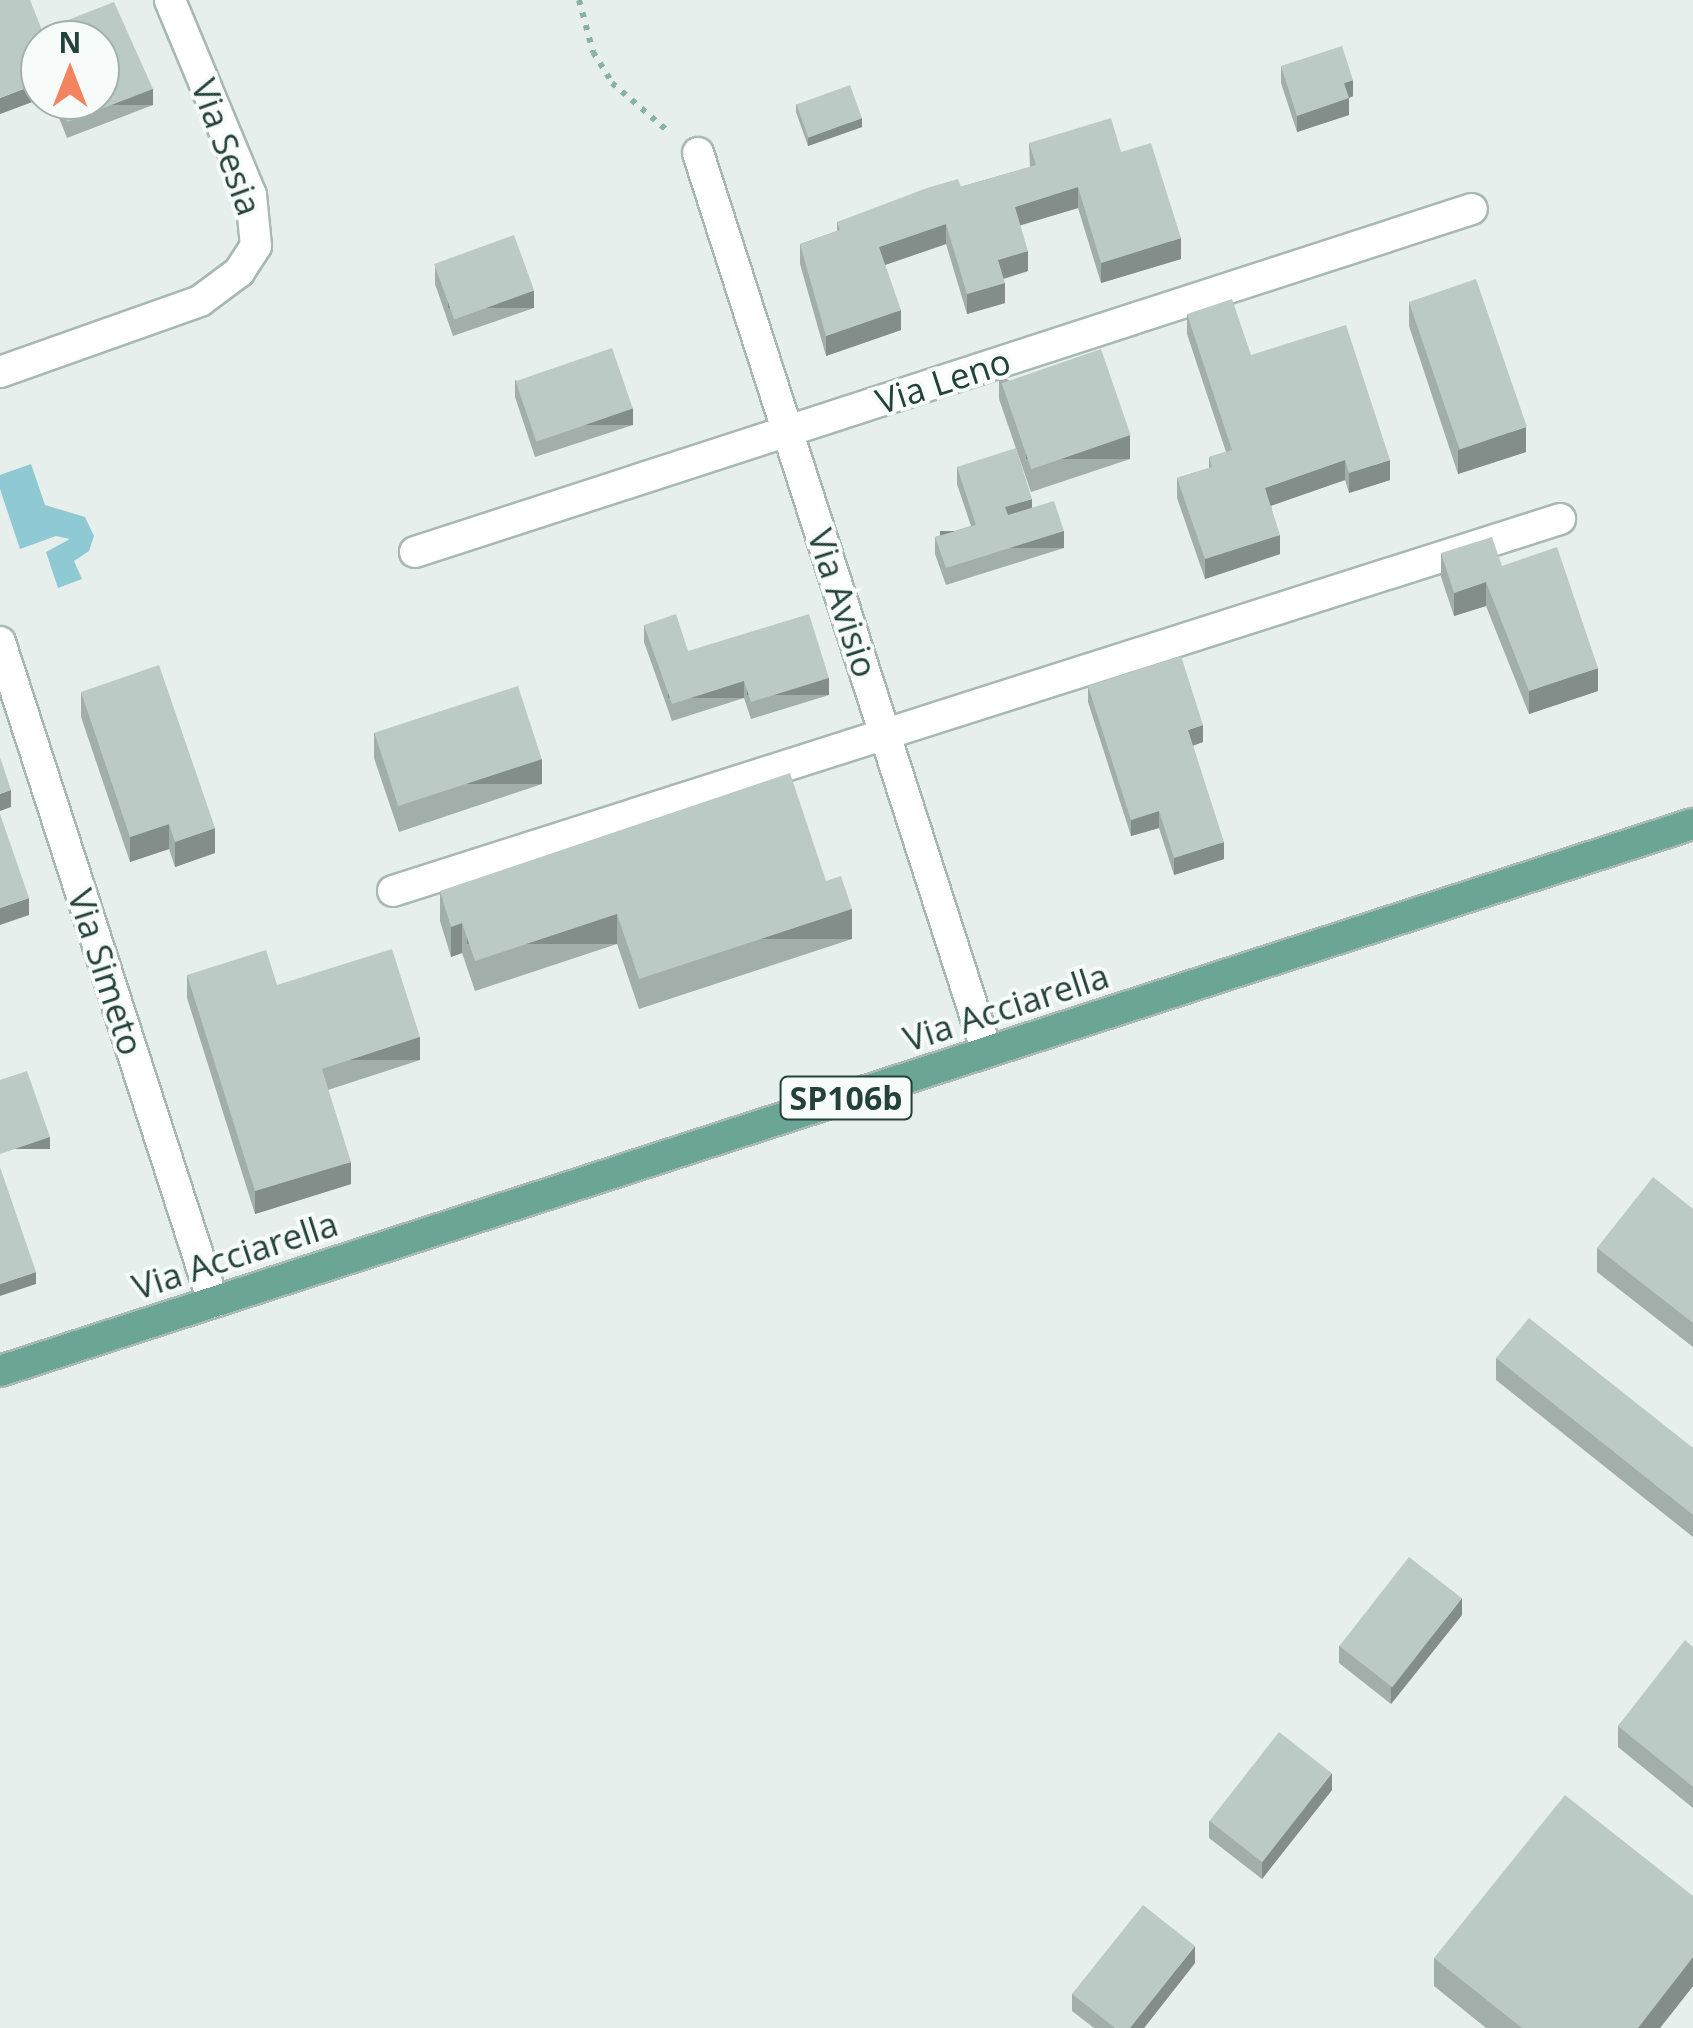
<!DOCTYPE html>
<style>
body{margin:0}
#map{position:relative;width:1693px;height:2028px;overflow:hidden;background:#e6efeb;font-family:"Open Sans",sans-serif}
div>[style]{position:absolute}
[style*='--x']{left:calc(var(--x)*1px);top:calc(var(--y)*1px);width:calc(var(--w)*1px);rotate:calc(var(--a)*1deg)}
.water>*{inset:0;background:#8ec9d4}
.path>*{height:6px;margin-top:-3px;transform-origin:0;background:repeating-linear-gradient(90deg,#86b3a5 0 5px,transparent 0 13px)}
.roads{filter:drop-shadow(2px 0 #a8b8b2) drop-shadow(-2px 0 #a8b8b2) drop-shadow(0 2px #a8b8b2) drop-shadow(0 -2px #a8b8b2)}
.minor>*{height:30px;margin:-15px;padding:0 15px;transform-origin:15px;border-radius:15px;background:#fff}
.major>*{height:30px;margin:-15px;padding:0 15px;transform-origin:15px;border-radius:15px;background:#6aa596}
.wall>*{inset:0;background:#a1aea9}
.shaded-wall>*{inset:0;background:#838d89;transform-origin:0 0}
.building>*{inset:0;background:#bbcac4;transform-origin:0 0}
span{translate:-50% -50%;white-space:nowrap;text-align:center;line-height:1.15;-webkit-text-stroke:8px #f7fbf9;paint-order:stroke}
.shield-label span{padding:2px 8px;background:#f7fbf9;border:2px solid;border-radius:8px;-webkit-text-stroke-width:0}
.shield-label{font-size:32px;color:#24423a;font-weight:700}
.street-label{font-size:35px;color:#24423a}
.north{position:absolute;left:20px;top:20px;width:100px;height:100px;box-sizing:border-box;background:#f7fbf9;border:2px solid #a3b1ad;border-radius:50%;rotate:0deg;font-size:28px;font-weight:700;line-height:40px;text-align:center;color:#24423a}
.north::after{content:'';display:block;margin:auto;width:35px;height:45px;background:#f4845f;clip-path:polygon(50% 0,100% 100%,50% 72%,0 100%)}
</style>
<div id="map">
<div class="water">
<div style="clip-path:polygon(31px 464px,45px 505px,85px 517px,94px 536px,89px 551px,74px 561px,82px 579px,58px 588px,46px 552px,70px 539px,56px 536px,20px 549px,0 489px,0 475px)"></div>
</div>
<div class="path">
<div style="--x:579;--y:0;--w:54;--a:74.9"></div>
<div style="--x:593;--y:52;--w:36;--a:58"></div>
<div style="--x:612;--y:83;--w:75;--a:40.7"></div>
</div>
<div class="roads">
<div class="minor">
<div style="--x:698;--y:153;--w:944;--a:72.18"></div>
<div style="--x:0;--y:372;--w:212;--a:-19.5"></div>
<div style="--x:200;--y:301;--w:49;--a:-36.6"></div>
<div style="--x:239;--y:272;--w:31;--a:-57"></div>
<div style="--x:256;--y:246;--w:51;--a:-95.6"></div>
<div style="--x:251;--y:195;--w:211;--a:-112.6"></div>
<div style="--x:415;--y:552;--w:1111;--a:-17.98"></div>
<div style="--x:0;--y:642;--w:694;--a:72.11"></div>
<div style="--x:393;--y:891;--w:1225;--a:-17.68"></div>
</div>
<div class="major">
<div style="--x:0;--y:1371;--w:1779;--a:-17.91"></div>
</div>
</div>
<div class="wall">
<div style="clip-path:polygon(42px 30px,153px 105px,67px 138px,52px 100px,100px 100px,40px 40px,40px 99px,0 114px)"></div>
<div style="clip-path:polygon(1281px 66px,1353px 96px,1349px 98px,1349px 115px,1297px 132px,1281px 83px)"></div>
<div style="clip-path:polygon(796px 104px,862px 127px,808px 146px,796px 112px)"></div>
<div style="clip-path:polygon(1029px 143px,1121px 152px,1181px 259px,1101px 283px,1078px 208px,1020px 225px,1028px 271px,1004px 279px,1005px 303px,967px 314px,946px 244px,885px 265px,901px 330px,826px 356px,800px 264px,800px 244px,837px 231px,837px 222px,1030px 167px)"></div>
<div style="clip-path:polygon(435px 267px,534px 308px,453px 336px,435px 284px)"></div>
<div style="clip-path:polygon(1409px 301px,1526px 452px,1458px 474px,1409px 326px)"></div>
<div style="clip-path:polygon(1187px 314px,1251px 355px,1390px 480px,1349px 493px,1345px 480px,1271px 505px,1280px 554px,1205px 579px,1177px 498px,1177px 478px,1209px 468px,1209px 457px,1226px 452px,1187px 334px)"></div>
<div style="clip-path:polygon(999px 374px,1130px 459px,1031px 492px,999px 399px)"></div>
<div style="clip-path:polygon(515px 380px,633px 425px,535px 457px,515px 397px)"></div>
<div style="clip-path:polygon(957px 467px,1032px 507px,1064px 548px,946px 585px,935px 554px,935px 537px,971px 526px,957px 484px)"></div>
<div style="clip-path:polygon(1441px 553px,1502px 566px,1598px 691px,1529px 714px,1486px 606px,1454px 616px,1441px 577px)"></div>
<div style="clip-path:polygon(644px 625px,688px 651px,829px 695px,751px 719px,744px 698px,672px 721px,644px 642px)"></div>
<div style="clip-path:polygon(1088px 686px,1203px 742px,1193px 746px,1224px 859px,1174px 875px,1159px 828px,1131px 836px,1088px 702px)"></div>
<div style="clip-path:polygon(81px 692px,215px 853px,175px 867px,169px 849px,130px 862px,81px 717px)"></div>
<div style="clip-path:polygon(374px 733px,542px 784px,399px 832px,374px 758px)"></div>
<div style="clip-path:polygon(826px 881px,852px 939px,639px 1009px,617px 944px,475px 991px,462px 953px,451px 957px,440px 921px,440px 891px)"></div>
<div style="clip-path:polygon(187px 975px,277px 985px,420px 1060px,328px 1090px,351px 1184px,255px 1214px,187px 998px)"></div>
<div style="clip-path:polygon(1693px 1209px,1693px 1347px,1597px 1272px,1597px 1248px)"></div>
<div style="clip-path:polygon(1496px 1358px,1693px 1448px,1693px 1537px,1496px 1380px)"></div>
<div style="clip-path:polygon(1462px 1615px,1391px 1704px,1339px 1663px,1339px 1646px)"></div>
<div style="clip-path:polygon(1693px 1647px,1693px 1808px,1618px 1747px,1618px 1726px)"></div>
<div style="clip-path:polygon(1332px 1790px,1262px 1879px,1209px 1838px,1209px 1821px)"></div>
<div style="clip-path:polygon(1693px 1896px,1693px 1986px,1660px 2028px,1486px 2028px,1434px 1986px,1434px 1958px)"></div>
<div style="clip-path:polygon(1195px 1963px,1144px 2028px,1094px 2028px,1072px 2011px,1072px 1994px)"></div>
</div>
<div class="shaded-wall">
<div style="clip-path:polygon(1353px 80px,1353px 96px,1349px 98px,1349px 115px,1297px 132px,1297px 116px,1344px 83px)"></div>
<div style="clip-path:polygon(40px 83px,40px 99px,0 114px,0 98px)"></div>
<div style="left:153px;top:89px;width:16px;height:92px;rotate:90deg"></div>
<div style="clip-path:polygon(862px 118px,862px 127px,808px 146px,808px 138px)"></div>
<div style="clip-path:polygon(1078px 187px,1078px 208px,1015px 227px,1015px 207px)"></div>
<div style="clip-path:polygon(946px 224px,946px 244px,879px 267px,879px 247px)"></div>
<div style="clip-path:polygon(1181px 238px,1181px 259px,1101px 283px,1101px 263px)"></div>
<div style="clip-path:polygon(1028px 251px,1028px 271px,998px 280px,998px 260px)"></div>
<div style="clip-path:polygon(1005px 283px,1005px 303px,967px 314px,967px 294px)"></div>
<div style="left:534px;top:291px;width:17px;height:86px;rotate:90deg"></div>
<div style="clip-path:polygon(901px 310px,901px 330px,826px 356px,826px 336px)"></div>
<div style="left:633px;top:408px;width:17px;height:103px;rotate:90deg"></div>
<div style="clip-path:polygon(1526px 427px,1526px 452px,1458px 474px,1458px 450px)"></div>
<div style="left:1130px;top:435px;width:24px;height:104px;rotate:90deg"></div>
<div style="clip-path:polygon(1345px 460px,1345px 480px,1265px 508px,1265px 488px)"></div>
<div style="clip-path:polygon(1390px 460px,1390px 480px,1349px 493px,1349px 473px)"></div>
<div style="clip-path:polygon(1032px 499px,1032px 516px,1005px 524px,1005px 507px)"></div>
<div style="left:1064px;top:531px;width:17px;height:124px;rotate:90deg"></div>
<div style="clip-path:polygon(1280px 535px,1280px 554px,1205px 579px,1205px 559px)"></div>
<div style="clip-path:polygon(1486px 582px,1486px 606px,1454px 616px,1454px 593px)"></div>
<div style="clip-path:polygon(1598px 668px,1598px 691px,1529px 714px,1529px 691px)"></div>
<div style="left:829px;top:678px;width:17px;height:82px;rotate:90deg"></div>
<div style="left:744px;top:681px;width:17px;height:76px;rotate:90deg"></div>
<div style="clip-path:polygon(1203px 725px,1203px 742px,1188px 747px,1188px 730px)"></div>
<div style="left:542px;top:759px;width:25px;height:151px;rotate:90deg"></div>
<div style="clip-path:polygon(11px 790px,11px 807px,0 811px,0 794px)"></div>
<div style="clip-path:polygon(1159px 811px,1159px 828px,1131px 836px,1131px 820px)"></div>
<div style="clip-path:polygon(169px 824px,169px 849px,130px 862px,130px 837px)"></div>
<div style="clip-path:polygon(215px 828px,215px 853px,175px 867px,175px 842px)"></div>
<div style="clip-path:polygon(1224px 842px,1224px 859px,1174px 875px,1174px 858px)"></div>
<div style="clip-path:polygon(29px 898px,29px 915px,0 925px,0 908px)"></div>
<div style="left:852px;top:909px;width:30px;height:224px;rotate:90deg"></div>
<div style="left:617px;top:914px;width:30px;height:150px;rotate:90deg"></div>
<div style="clip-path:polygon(462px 923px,462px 953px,451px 957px,451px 927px)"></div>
<div style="left:420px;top:1037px;width:23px;height:103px;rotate:90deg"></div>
<div style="left:50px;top:1137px;width:12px;height:53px;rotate:90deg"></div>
<div style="clip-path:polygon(351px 1162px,351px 1184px,255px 1214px,255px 1191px)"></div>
<div style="clip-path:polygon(36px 1272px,36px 1284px,0 1296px,0 1284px)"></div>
<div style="clip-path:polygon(1462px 1598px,1462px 1615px,1391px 1704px,1391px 1688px)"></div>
<div style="clip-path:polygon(1332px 1773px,1332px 1790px,1262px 1879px,1262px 1862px)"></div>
<div style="clip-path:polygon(1195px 1946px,1195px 1963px,1144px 2028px,1130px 2028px)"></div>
<div style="clip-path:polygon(1693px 1957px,1693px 1986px,1660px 2028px,1638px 2028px)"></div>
</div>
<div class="building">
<div style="clip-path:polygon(0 0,30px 0,42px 30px,114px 2px,153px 89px,67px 122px,59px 100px,100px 100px,100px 40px,40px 40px,40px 83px,0 98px)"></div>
<div style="clip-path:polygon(1342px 46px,1353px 80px,1344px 83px,1349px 98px,1297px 116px,1281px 66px)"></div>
<div style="left:850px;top:85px;width:35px;height:57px;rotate:70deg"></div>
<div style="clip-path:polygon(1111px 118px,1121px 152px,1151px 143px,1181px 238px,1101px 263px,1078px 187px,1015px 207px,1028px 251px,998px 260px,1005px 283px,967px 294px,946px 224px,879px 247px,901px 310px,826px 336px,800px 244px,840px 230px,837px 222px,927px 188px,958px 179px,961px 187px,1036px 165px,1029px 143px)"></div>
<div style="left:514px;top:235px;width:59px;height:85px;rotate:70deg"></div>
<div style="left:1476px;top:279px;width:156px;height:71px;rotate:71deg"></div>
<div style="clip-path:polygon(1232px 299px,1251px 355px,1346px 325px,1390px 460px,1349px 473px,1345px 460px,1265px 488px,1280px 535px,1205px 559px,1177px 478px,1212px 467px,1209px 457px,1232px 450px,1187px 314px)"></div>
<div style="left:612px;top:348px;width:64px;height:102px;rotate:71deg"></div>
<div style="left:1101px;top:349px;width:91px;height:105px;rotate:71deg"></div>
<div style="clip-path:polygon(1016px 448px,1032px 499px,1005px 507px,1008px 515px,1054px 501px,1064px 531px,946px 568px,935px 537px,976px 525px,957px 467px)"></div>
<div style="clip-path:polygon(1492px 537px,1502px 566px,1557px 547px,1598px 668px,1529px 691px,1486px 582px,1454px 593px,1441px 553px)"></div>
<div style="clip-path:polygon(676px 614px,688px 651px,809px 614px,829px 678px,751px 702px,744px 681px,672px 704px,644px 625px)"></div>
<div style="clip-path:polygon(1181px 656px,1203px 725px,1188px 730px,1224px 842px,1174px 858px,1159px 811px,1131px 820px,1088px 686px)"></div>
<div style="clip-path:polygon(159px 665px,215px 828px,175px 842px,169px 824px,130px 837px,81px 692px)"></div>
<div style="left:518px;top:686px;width:77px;height:151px;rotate:72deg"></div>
<div style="clip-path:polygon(0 757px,11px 790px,0 794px)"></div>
<div style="clip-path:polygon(790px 773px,826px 881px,841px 876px,852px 909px,639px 979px,617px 914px,475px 961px,462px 923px,451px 927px,440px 891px)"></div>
<div style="clip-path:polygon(0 814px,29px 898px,0 908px)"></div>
<div style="clip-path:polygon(392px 949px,420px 1037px,322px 1069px,351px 1162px,255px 1191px,187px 975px,266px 950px,277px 985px)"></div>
<div style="clip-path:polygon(27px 1071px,50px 1137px,0 1154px,0 1080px)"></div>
<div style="clip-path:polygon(0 1167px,36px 1272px,0 1284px)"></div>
<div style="clip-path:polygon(1653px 1177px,1693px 1209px,1693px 1323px,1597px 1248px)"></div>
<div style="clip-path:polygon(1529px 1318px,1693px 1448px,1693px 1515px,1496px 1358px)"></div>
<div style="left:1409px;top:1557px;width:67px;height:113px;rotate:38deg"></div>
<div style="clip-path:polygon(1685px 1640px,1693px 1647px,1693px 1787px,1618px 1726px)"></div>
<div style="left:1279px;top:1732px;width:67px;height:113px;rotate:38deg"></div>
<div style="clip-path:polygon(1565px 1795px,1693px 1896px,1693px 1957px,1638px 2028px,1522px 2028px,1434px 1958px)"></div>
<div style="clip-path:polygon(1143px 1905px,1195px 1946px,1130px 2028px,1115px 2028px,1072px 1994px)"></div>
</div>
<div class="shield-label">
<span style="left:846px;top:1098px">SP106b</span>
</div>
<div class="street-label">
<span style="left:227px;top:147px;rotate:70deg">Via Sesia</span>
<span style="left:943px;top:381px;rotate:-18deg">Via Leno</span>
<span style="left:843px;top:603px;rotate:72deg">Via Avisio</span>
<span style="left:106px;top:972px;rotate:72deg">Via Simeto</span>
<span style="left:1006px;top:1007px;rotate:-18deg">Via Acciarella</span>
<span style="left:235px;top:1255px;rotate:-18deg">Via Acciarella</span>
</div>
<div class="north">N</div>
</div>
